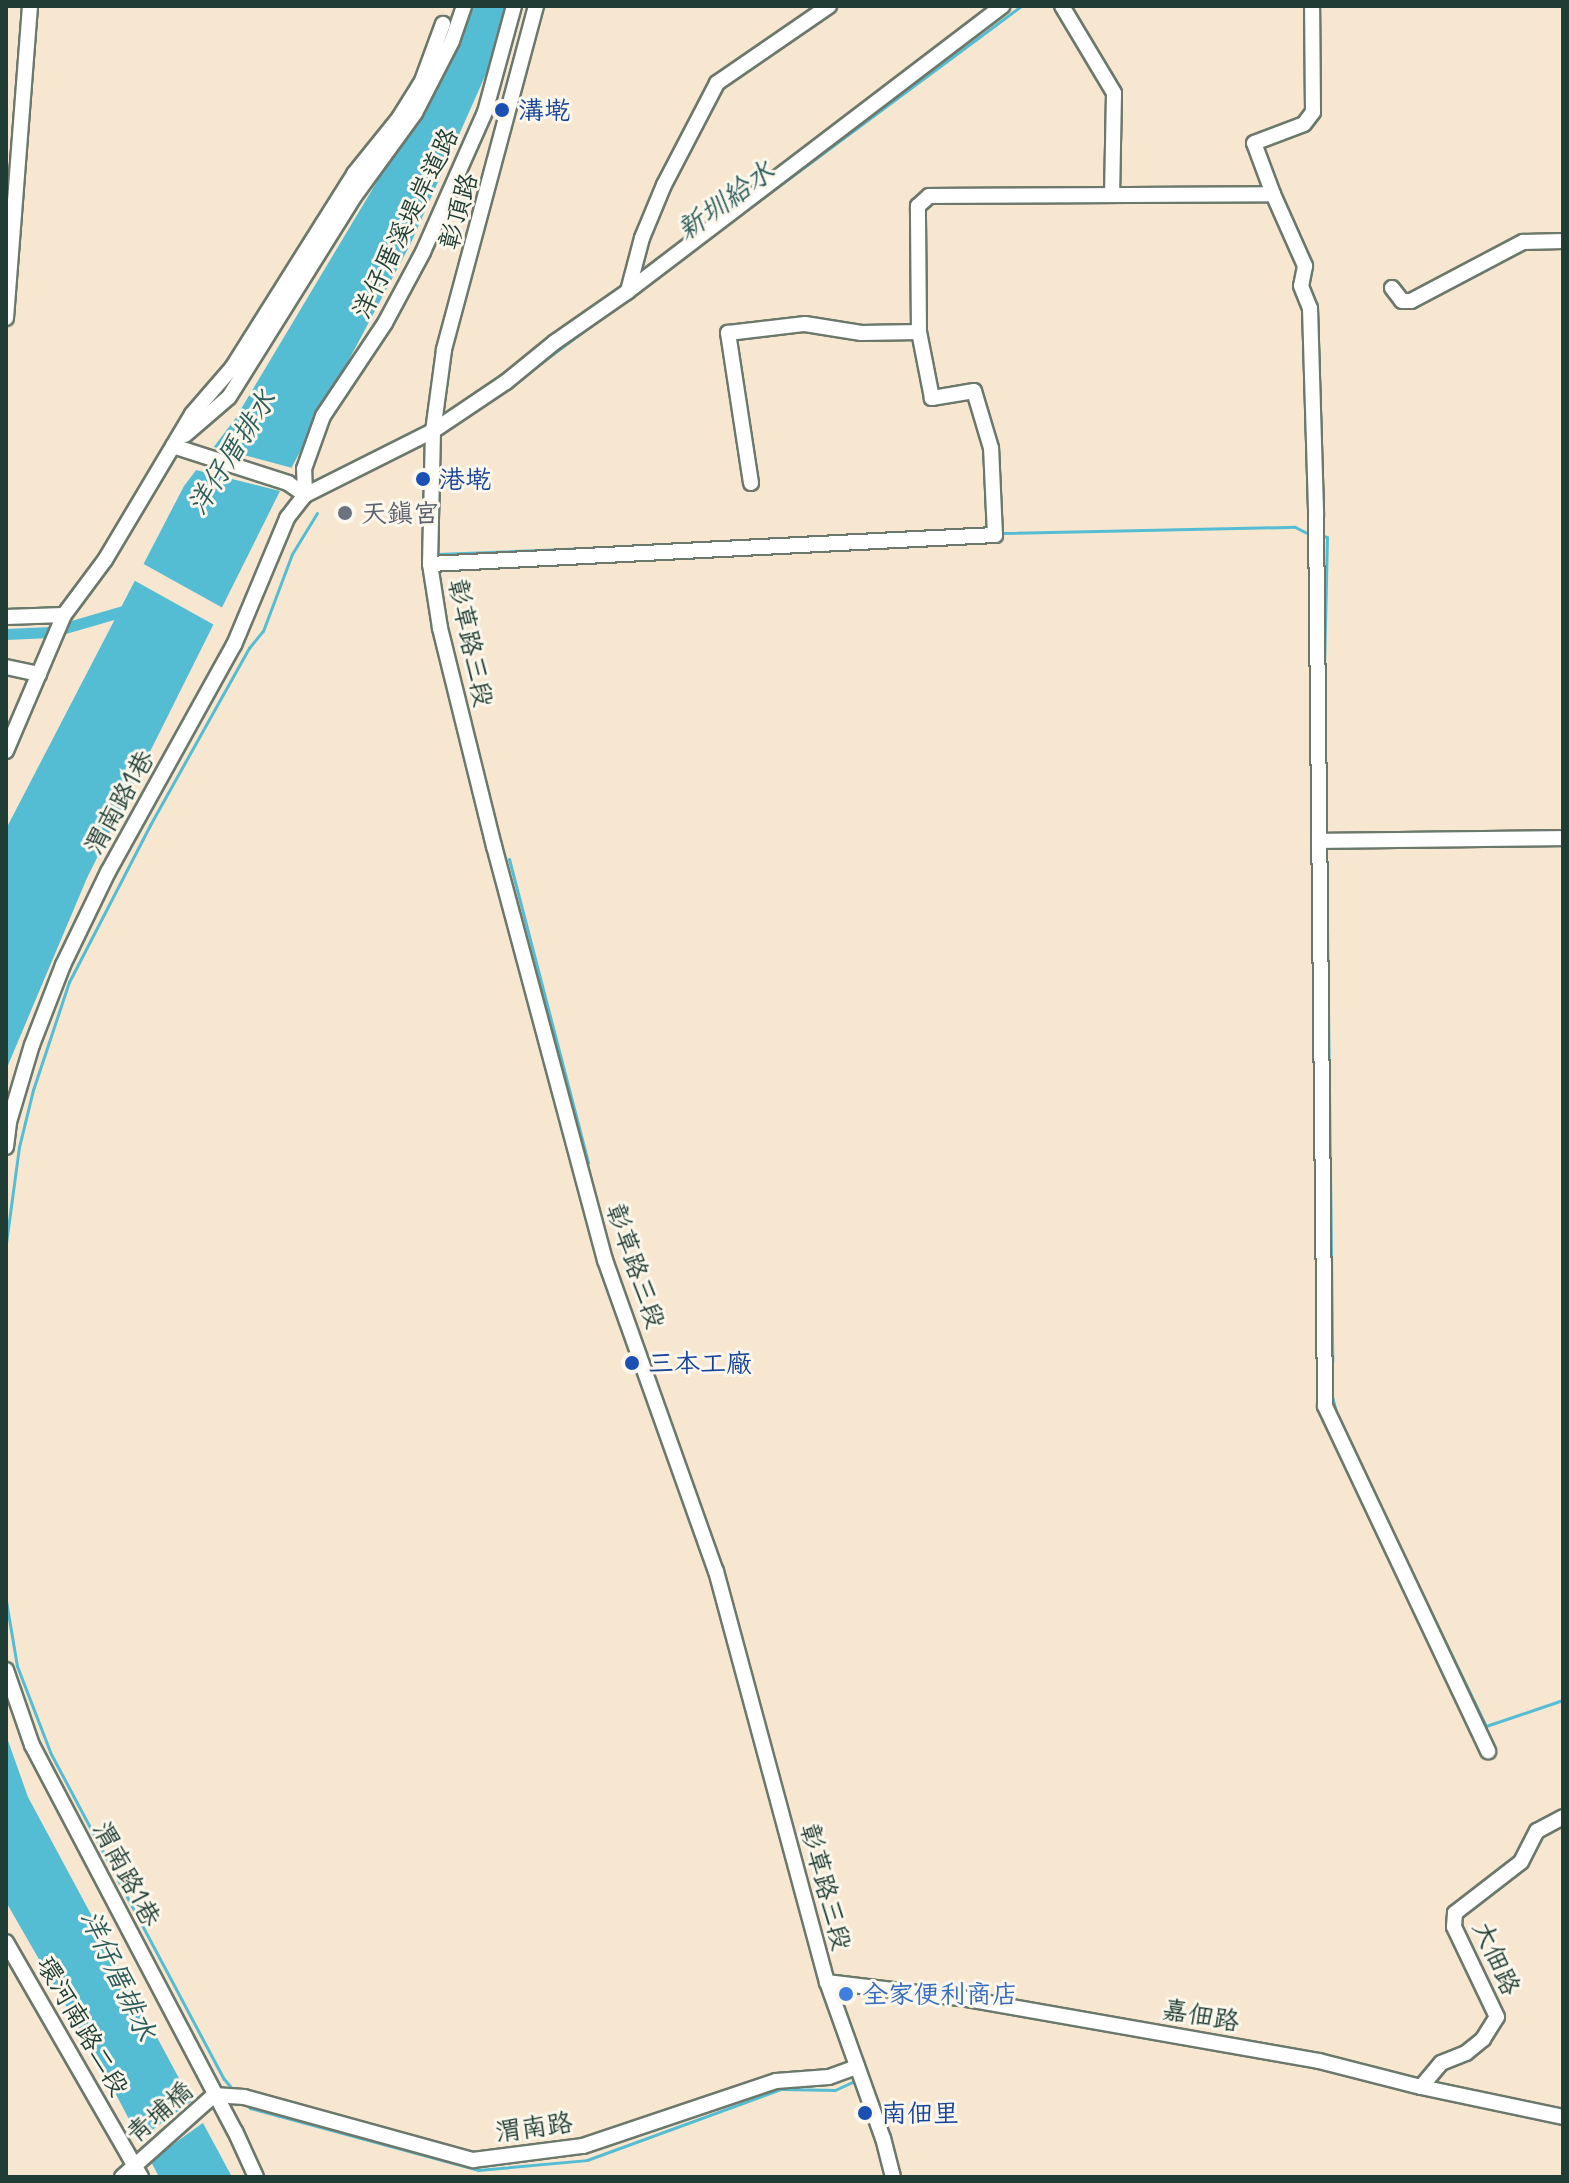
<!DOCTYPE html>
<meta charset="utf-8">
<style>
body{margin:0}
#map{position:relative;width:1569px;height:2183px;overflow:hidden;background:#f7e7d1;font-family:Delius,"LXGW WenKai TC",sans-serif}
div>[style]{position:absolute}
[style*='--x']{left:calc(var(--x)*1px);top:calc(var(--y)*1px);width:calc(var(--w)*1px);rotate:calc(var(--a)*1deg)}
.water>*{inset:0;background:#55bdd3}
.pier>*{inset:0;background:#f7e7d1;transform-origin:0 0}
.stream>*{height:3px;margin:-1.5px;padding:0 1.5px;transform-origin:1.5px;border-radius:1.5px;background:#55bdd3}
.canal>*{height:11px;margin:-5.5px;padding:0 5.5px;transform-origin:5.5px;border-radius:5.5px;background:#55bdd3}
.roads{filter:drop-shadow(2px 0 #6b786b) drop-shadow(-2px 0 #6b786b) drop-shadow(0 2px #6b786b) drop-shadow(0 -2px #6b786b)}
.minor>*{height:14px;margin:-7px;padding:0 7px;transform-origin:7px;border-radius:7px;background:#fff}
.dots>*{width:22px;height:22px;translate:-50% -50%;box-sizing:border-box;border:4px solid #fbf7ec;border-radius:50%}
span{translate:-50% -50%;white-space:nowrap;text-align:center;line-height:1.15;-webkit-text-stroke:6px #fbf7ec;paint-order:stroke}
.transit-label{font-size:26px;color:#164399}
.left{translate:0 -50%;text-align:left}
.street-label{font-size:26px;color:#1f3d34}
.worship-label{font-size:26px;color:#5b616d}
.shop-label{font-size:26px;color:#366cbe}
.water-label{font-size:28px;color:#2c5d5c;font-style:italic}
.frame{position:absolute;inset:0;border:8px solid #1f3d34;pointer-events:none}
</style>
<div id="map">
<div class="water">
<div style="clip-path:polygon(467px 6px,509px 6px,494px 56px,410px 245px,293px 465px,87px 878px,6px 1070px,6px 829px,184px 486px,235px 419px,418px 113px)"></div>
<div style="clip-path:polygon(6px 1735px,28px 1797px,232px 2177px,159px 2177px,108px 2079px,6px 1902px)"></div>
</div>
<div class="pier">
<div style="clip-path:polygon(210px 446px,296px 469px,280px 491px,192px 469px)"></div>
<div style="left:140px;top:562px;width:97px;height:19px;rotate:29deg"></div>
<div style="left:192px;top:2101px;width:24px;height:67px;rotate:54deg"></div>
</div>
<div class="stream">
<div style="--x:526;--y:374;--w:617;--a:-36.63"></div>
<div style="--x:1001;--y:533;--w:294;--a:-1.2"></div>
<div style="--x:1295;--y:527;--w:18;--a:27"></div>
<div style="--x:1323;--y:536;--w:4;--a:14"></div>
<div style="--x:1327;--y:537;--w:132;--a:91.3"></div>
<div style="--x:438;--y:554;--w:244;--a:-2.3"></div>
<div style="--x:509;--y:859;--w:314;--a:75.4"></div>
<div style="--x:1327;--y:924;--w:437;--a:89.3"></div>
<div style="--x:6;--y:1243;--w:97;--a:-82.3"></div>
<div style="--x:19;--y:1147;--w:59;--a:-76.2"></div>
<div style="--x:33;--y:1090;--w:114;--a:-71.6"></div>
<div style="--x:69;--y:982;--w:177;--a:-62.7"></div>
<div style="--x:150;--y:825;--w:203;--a:-60.8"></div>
<div style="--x:249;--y:648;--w:22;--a:-51"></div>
<div style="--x:263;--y:631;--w:82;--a:-69.4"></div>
<div style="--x:292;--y:554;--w:48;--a:-58.6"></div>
<div style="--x:1332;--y:1396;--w:21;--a:76"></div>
<div style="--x:1383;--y:1513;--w:237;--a:64.2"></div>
<div style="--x:1486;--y:1726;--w:81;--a:-18.7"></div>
<div style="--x:6;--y:1601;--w:66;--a:80.4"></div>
<div style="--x:17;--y:1666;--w:94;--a:68.9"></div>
<div style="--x:51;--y:1754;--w:368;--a:62"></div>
<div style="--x:224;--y:2079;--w:17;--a:50"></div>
<div style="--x:246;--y:2104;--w:6;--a:45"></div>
<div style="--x:250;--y:2108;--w:236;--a:15.2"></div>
<div style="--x:478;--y:2170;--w:109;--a:-5.2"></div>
<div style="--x:587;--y:2160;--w:207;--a:-20.1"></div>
<div style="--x:781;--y:2089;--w:54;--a:1.1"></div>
<div style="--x:835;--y:2090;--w:23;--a:-25"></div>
</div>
<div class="canal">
<div style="--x:6;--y:634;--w:45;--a:-2.5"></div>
<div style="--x:51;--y:632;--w:82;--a:-16.2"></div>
</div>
<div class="roads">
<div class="minor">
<div style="--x:536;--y:6;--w:356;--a:105"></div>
<div style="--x:444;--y:350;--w:82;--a:97.7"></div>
<div style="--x:433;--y:431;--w:133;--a:91.3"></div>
<div style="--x:430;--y:564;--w:65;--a:81.1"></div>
<div style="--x:440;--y:628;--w:225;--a:76.1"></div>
<div style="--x:494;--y:846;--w:429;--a:75"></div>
<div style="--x:605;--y:1260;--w:330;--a:70.4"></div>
<div style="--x:716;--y:1571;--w:426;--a:74.9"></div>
<div style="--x:827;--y:1982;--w:166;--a:70.3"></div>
<div style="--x:883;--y:2138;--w:40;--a:75.6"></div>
<div style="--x:1062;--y:6;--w:101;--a:59.1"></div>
<div style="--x:1114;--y:93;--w:101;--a:91.1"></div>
<div style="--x:1273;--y:194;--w:54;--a:-110.4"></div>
<div style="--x:1254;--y:143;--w:53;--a:-20.8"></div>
<div style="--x:1304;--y:124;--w:15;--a:-53"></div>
<div style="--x:1313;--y:112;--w:106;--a:-90.5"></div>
<div style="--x:1392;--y:288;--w:16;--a:52"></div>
<div style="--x:1402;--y:301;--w:9;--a:0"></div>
<div style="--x:1411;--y:301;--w:127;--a:-27.8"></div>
<div style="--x:1523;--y:242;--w:40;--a:-1.4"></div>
<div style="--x:628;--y:291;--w:55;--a:-75.2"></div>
<div style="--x:642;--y:238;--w:57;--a:-67.5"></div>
<div style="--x:664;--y:185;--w:115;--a:-62.5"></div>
<div style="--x:717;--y:83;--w:136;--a:-34.5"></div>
<div style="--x:6;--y:318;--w:313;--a:-85.6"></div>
<div style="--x:185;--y:435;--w:58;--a:-40.8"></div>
<div style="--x:229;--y:397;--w:236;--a:-58"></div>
<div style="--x:354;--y:197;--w:104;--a:-54"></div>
<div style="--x:415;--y:113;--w:81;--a:-62.8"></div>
<div style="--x:452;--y:41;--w:37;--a:-71"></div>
<div style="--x:173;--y:446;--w:121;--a:17.8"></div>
<div style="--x:288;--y:483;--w:21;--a:35"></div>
<div style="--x:751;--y:483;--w:152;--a:-98.7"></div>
<div style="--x:728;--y:333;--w:78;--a:-6.7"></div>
<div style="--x:805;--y:324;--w:57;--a:9.1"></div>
<div style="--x:861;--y:333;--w:58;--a:-1"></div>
<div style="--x:305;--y:495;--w:26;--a:-92"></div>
<div style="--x:304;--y:469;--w:56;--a:-70.3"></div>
<div style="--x:323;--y:416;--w:112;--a:-56.3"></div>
<div style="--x:385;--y:323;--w:81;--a:-61.8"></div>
<div style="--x:423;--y:252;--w:153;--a:-66.1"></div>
<div style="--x:485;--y:112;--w:110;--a:-74.7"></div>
<div style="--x:430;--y:564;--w:566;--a:-2.94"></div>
<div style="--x:995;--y:535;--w:87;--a:-92.6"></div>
<div style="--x:991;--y:448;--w:59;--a:-106.6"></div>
<div style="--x:974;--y:391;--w:43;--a:170.5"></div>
<div style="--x:932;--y:398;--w:67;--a:-101.1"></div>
<div style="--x:919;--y:332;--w:126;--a:-90.5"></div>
<div style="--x:918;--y:206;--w:15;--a:-42"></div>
<div style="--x:929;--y:196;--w:344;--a:-0.3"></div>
<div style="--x:1273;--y:194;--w:79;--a:66"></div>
<div style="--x:1305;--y:266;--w:20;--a:101"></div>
<div style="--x:1301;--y:286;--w:24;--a:68"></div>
<div style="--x:1310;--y:308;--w:208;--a:88.3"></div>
<div style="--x:1316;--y:516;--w:890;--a:89.42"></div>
<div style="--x:1325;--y:1406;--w:382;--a:64.7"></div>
<div style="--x:6;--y:617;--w:58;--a:-2"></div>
<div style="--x:6;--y:667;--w:34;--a:12"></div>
<div style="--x:6;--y:751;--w:148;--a:-66.9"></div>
<div style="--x:64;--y:615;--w:69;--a:-53.3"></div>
<div style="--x:105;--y:560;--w:170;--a:-59.2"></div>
<div style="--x:192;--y:414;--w:61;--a:-49"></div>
<div style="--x:232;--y:368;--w:229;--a:-57.8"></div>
<div style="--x:354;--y:174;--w:72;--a:-51.2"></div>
<div style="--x:399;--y:118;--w:44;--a:-58.1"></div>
<div style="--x:422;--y:81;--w:61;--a:-69.8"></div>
<div style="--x:1319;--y:841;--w:244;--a:-0.7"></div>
<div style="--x:6;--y:1147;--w:25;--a:-83"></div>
<div style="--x:9;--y:1122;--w:80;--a:-73.4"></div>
<div style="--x:32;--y:1045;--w:86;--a:-68.8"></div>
<div style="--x:63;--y:965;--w:103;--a:-64.2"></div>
<div style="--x:108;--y:872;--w:260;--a:-61"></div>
<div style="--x:234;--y:645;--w:138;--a:-67.3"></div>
<div style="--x:287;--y:518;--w:29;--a:-52"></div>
<div style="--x:305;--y:495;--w:143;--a:-26.6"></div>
<div style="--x:433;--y:431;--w:88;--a:-33.9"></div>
<div style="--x:506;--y:382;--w:63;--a:-39.2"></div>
<div style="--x:555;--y:342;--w:88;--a:-34.8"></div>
<div style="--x:627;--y:292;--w:472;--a:-37.3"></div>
<div style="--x:6;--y:1670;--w:79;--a:70.9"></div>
<div style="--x:32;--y:1745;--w:436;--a:62.3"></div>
<div style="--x:235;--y:2131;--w:51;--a:65.5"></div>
<div style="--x:6;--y:1942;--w:271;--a:60.1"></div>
<div style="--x:827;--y:1982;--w:141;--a:6.9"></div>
<div style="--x:967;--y:1999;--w:357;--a:10"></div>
<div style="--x:1319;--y:2061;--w:105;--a:14.3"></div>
<div style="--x:1421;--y:2087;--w:145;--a:11.9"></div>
<div style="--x:1421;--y:2087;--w:31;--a:-50"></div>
<div style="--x:1441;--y:2063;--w:27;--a:-22"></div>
<div style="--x:1466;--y:2053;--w:22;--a:-39"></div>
<div style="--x:1483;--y:2039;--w:26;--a:-58"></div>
<div style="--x:1497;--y:2017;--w:100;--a:-115.5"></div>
<div style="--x:1454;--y:1927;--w:14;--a:-86"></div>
<div style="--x:1455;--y:1913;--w:83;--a:-37.7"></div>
<div style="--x:1521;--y:1862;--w:35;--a:-63"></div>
<div style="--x:1537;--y:1831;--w:30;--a:-28"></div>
<div style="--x:214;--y:2095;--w:30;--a:4"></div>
<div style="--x:244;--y:2097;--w:238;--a:15.4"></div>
<div style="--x:473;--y:2160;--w:111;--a:-7.3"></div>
<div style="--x:583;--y:2146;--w:204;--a:-18.6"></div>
<div style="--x:776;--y:2081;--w:53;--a:-4.3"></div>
<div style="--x:829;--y:2077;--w:30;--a:-20"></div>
<div style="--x:122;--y:2177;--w:123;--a:-41.7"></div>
</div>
</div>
<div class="dots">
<div style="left:502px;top:110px;background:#1a4fb4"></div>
<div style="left:423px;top:479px;background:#1a4fb4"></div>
<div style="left:345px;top:513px;background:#6b7280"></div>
<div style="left:632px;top:1363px;background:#1a4fb4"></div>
<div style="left:846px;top:1994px;background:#3f7fe0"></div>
<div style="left:865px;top:2113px;background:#1a4fb4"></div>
</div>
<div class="transit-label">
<span class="left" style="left:518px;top:110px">溝墘</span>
<span class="left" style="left:439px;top:479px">港墘</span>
<span class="left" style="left:648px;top:1363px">三本工廠</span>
<span class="left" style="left:881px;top:2113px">南佃里</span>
</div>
<div class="street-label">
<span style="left:458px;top:211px;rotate:-74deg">彰頂路</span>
<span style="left:405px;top:223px;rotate:-64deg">洋仔厝溪堤岸道路</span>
<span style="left:471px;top:643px;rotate:78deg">彰草路三段</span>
<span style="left:119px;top:802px;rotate:-61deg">渭南路1巷</span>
<span style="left:636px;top:1266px;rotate:71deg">彰草路三段</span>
<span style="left:127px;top:1874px;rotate:62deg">渭南路1巷</span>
<span style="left:826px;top:1887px;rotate:75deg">彰草路三段</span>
<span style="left:1497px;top:1958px;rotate:66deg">大佃路</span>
<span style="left:1201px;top:2015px;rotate:10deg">嘉佃路</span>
<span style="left:83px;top:2026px;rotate:60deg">環河南路二段</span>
<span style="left:159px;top:2112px;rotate:-41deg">青埔橋</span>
<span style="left:534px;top:2127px;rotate:-8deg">渭南路</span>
</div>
<div class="worship-label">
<span class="left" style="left:361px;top:513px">天鎮宮</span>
</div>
<div class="shop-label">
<span class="left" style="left:862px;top:1994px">全家便利商店</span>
</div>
<div class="water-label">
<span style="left:725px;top:200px;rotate:-36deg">新圳給水</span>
<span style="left:231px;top:452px;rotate:-58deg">洋仔厝排水</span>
<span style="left:119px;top:1975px;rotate:65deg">洋仔厝排水</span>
</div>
<div class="frame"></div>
</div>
